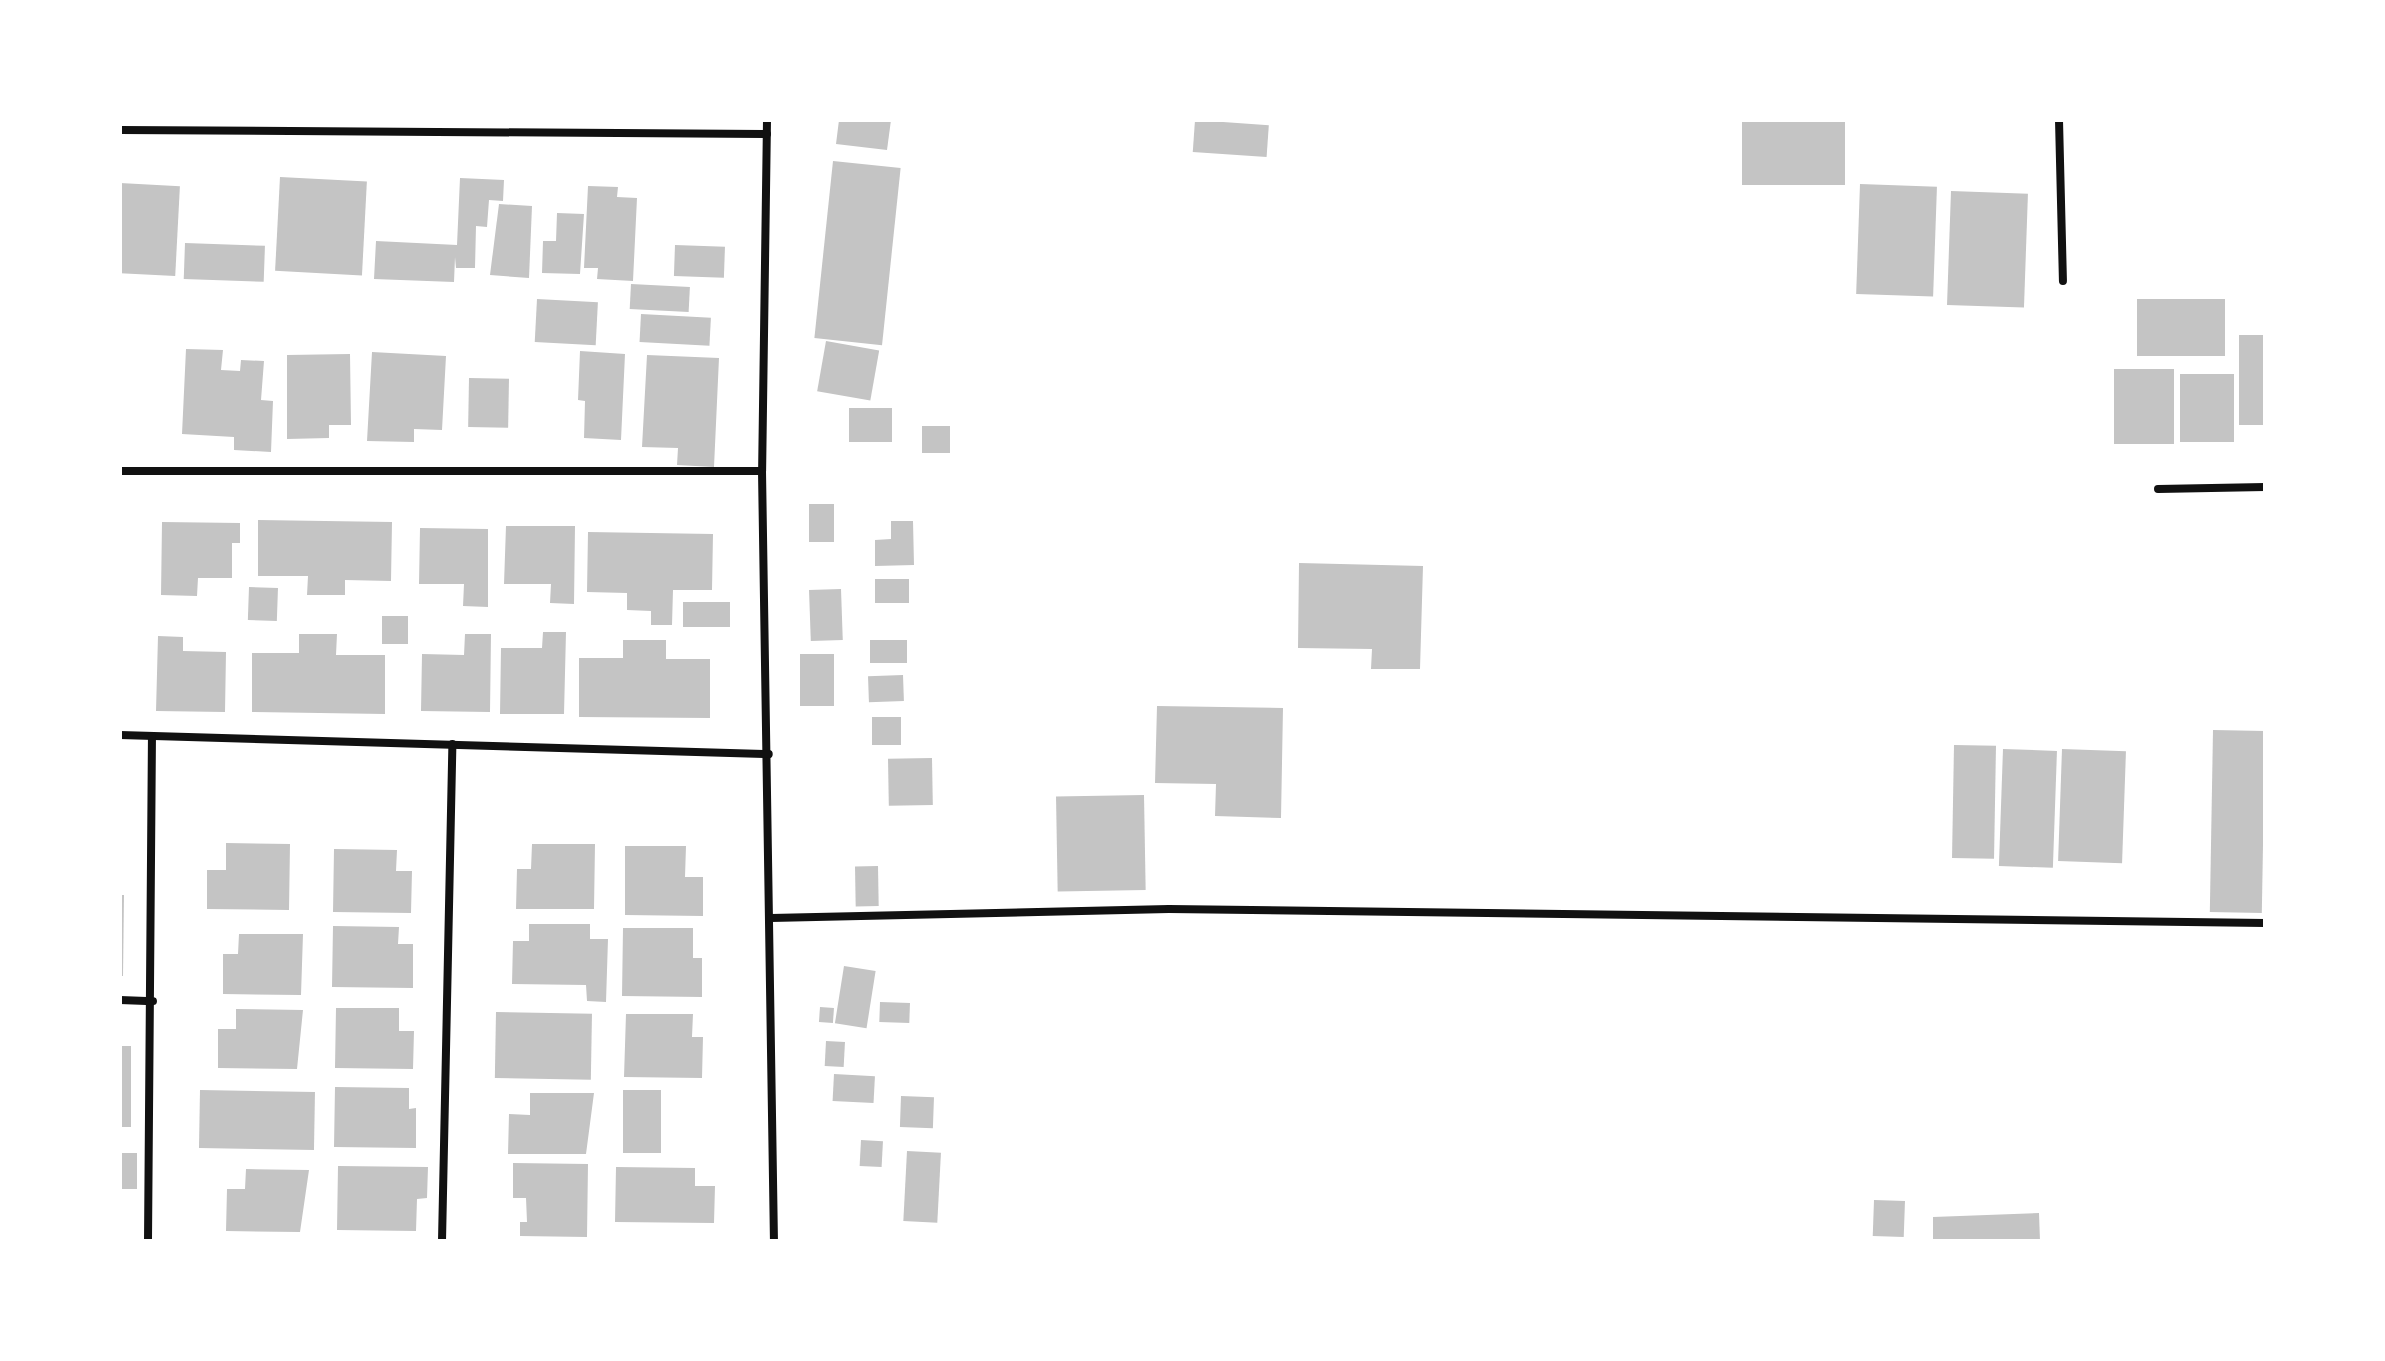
<!DOCTYPE html>
<style>
body{margin:0}
#map{position:relative;width:2385px;height:1361px;overflow:hidden;background:#fff;font-family:"Titillium Web",sans-serif}
div>[style]{position:absolute}
[style*='--x']{left:calc(var(--x)*1px);top:calc(var(--y)*1px);width:calc(var(--w)*1px);rotate:calc(var(--a)*1deg)}
.building>*{inset:0;background:#c4c4c4;transform-origin:0 0}
.minor>*{height:8px;margin:-4px;padding:0 4px;transform-origin:4px;border-radius:4px;background:#111}
span{translate:-50% -50%;white-space:nowrap;text-align:center;line-height:1.15;-webkit-text-stroke:7px #fff;paint-order:stroke}
.frame{position:absolute;inset:0;border:122px solid #fff;pointer-events:none}
</style>
<div id="map">
<div class="building">
<div style="clip-path:polygon(839px 120px,891px 120px,887px 150px,836px 144px)"></div>
<div style="left:1195px;top:120px;width:74px;height:32px;rotate:4deg"></div>
<div style="left:1742px;top:120px;width:103px;height:65px"></div>
<div style="left:833px;top:161px;width:68px;height:178px;rotate:6deg"></div>
<div style="left:280px;top:177px;width:87px;height:94px;rotate:3deg"></div>
<div style="clip-path:polygon(460px 178px,504px 180px,503px 201px,489px 200px,487px 227px,476px 226px,475px 268px,456px 268px,455px 257px,454px 282px,374px 279px,376px 241px,457px 245px)"></div>
<div style="left:120px;top:183px;width:60px;height:90px;rotate:3deg"></div>
<div style="left:1860px;top:184px;width:77px;height:110px;rotate:2deg"></div>
<div style="clip-path:polygon(588px 186px,618px 187px,617px 197px,637px 198px,633px 281px,597px 279px,598px 268px,584px 268px)"></div>
<div style="left:1951px;top:191px;width:77px;height:114px;rotate:2deg"></div>
<div style="clip-path:polygon(499px 204px,532px 206px,529px 278px,490px 275px)"></div>
<div style="clip-path:polygon(557px 213px,584px 214px,580px 274px,542px 273px,543px 241px,556px 241px)"></div>
<div style="left:185px;top:243px;width:80px;height:36px;rotate:2deg"></div>
<div style="left:675px;top:245px;width:50px;height:31px;rotate:2deg"></div>
<div style="left:631px;top:284px;width:59px;height:25px;rotate:3deg"></div>
<div style="left:537px;top:299px;width:61px;height:43px;rotate:3deg"></div>
<div style="left:2225px;top:299px;width:57px;height:88px;rotate:90deg"></div>
<div style="left:641px;top:314px;width:70px;height:28px;rotate:3deg"></div>
<div style="left:2239px;top:335px;width:26px;height:90px"></div>
<div style="left:826px;top:341px;width:54px;height:51px;rotate:10deg"></div>
<div style="clip-path:polygon(186px 349px,223px 350px,221px 370px,240px 371px,241px 360px,264px 361px,261px 400px,273px 401px,271px 452px,234px 450px,234px 437px,182px 434px)"></div>
<div style="clip-path:polygon(580px 351px,625px 354px,621px 440px,584px 438px,585px 401px,578px 400px)"></div>
<div style="clip-path:polygon(372px 352px,446px 356px,442px 430px,414px 429px,414px 442px,367px 441px)"></div>
<div style="clip-path:polygon(350px 354px,351px 425px,329px 425px,329px 438px,287px 439px,287px 355px)"></div>
<div style="clip-path:polygon(647px 355px,719px 358px,714px 467px,677px 465px,678px 448px,642px 447px)"></div>
<div style="left:2174px;top:369px;width:75px;height:60px;rotate:90deg"></div>
<div style="left:2180px;top:374px;width:54px;height:68px"></div>
<div style="left:469px;top:378px;width:40px;height:49px;rotate:1deg"></div>
<div style="left:892px;top:408px;width:34px;height:43px;rotate:90deg"></div>
<div style="left:922px;top:426px;width:28px;height:27px"></div>
<div style="left:834px;top:504px;width:38px;height:25px;rotate:90deg"></div>
<div style="clip-path:polygon(258px 520px,392px 522px,391px 581px,345px 580px,345px 595px,307px 595px,308px 576px,258px 576px)"></div>
<div style="clip-path:polygon(891px 521px,913px 521px,914px 565px,875px 566px,875px 540px,891px 539px)"></div>
<div style="clip-path:polygon(162px 522px,240px 523px,240px 543px,232px 543px,232px 578px,198px 578px,197px 596px,161px 595px)"></div>
<div style="clip-path:polygon(506px 526px,575px 526px,574px 604px,550px 603px,551px 584px,504px 584px)"></div>
<div style="clip-path:polygon(420px 528px,488px 529px,488px 607px,463px 606px,464px 584px,419px 584px)"></div>
<div style="clip-path:polygon(588px 532px,713px 534px,712px 590px,673px 590px,672px 625px,651px 625px,651px 611px,627px 610px,627px 593px,587px 592px)"></div>
<div style="clip-path:polygon(1299px 563px,1423px 566px,1420px 669px,1371px 669px,1372px 649px,1298px 648px)"></div>
<div style="left:909px;top:579px;width:24px;height:34px;rotate:90deg"></div>
<div style="left:249px;top:587px;width:29px;height:33px;rotate:2deg"></div>
<div style="left:841px;top:589px;width:51px;height:32px;rotate:88deg"></div>
<div style="left:683px;top:602px;width:47px;height:25px"></div>
<div style="left:382px;top:616px;width:26px;height:28px"></div>
<div style="clip-path:polygon(543px 632px,566px 632px,564px 714px,500px 714px,501px 648px,542px 648px)"></div>
<div style="clip-path:polygon(299px 634px,337px 634px,336px 655px,385px 655px,385px 714px,252px 712px,252px 653px,299px 653px)"></div>
<div style="clip-path:polygon(465px 634px,491px 634px,490px 712px,421px 711px,422px 654px,464px 655px)"></div>
<div style="clip-path:polygon(158px 636px,183px 637px,183px 651px,226px 652px,225px 712px,156px 711px)"></div>
<div style="clip-path:polygon(623px 640px,666px 640px,666px 659px,710px 659px,710px 718px,579px 717px,579px 658px,623px 658px)"></div>
<div style="left:907px;top:640px;width:23px;height:37px;rotate:90deg"></div>
<div style="left:834px;top:654px;width:52px;height:34px;rotate:90deg"></div>
<div style="left:903px;top:675px;width:26px;height:35px;rotate:88deg"></div>
<div style="clip-path:polygon(1157px 706px,1283px 708px,1281px 818px,1215px 816px,1216px 784px,1155px 783px)"></div>
<div style="left:872px;top:717px;width:29px;height:28px"></div>
<div style="left:2213px;top:730px;width:52px;height:182px;rotate:1deg"></div>
<div style="left:1954px;top:745px;width:42px;height:113px;rotate:1deg"></div>
<div style="left:2003px;top:749px;width:54px;height:117px;rotate:2deg"></div>
<div style="left:2062px;top:749px;width:64px;height:112px;rotate:2deg"></div>
<div style="left:932px;top:758px;width:47px;height:44px;rotate:89deg"></div>
<div style="left:1144px;top:795px;width:95px;height:88px;rotate:89deg"></div>
<div style="clip-path:polygon(226px 843px,290px 844px,289px 910px,207px 909px,207px 870px,226px 870px)"></div>
<div style="clip-path:polygon(532px 844px,595px 844px,594px 909px,516px 909px,517px 869px,531px 869px)"></div>
<div style="clip-path:polygon(625px 846px,686px 846px,685px 877px,703px 877px,703px 916px,625px 915px)"></div>
<div style="clip-path:polygon(334px 849px,397px 850px,396px 871px,412px 871px,411px 913px,333px 912px)"></div>
<div style="left:878px;top:866px;width:40px;height:23px;rotate:89deg"></div>
<div style="clip-path:polygon(120px 895px,124px 895px,123px 976px,120px 976px)"></div>
<div style="clip-path:polygon(529px 924px,590px 924px,590px 939px,608px 939px,606px 1002px,587px 1001px,586px 985px,512px 984px,513px 941px,529px 941px)"></div>
<div style="clip-path:polygon(333px 926px,399px 927px,398px 944px,413px 944px,413px 988px,332px 987px)"></div>
<div style="clip-path:polygon(623px 928px,693px 928px,693px 958px,702px 958px,702px 997px,622px 996px)"></div>
<div style="clip-path:polygon(239px 934px,303px 934px,301px 995px,223px 994px,223px 954px,238px 954px)"></div>
<div style="left:844px;top:966px;width:32px;height:58px;rotate:9deg"></div>
<div style="left:880px;top:1002px;width:30px;height:20px;rotate:2deg"></div>
<div style="left:820px;top:1007px;width:14px;height:15px;rotate:4deg"></div>
<div style="clip-path:polygon(336px 1008px,399px 1008px,399px 1031px,414px 1031px,413px 1069px,335px 1068px)"></div>
<div style="clip-path:polygon(236px 1009px,303px 1010px,297px 1069px,218px 1068px,218px 1029px,236px 1029px)"></div>
<div style="left:496px;top:1012px;width:96px;height:66px;rotate:1deg"></div>
<div style="clip-path:polygon(626px 1014px,693px 1014px,692px 1037px,703px 1037px,702px 1078px,624px 1077px)"></div>
<div style="left:826px;top:1041px;width:19px;height:25px;rotate:3deg"></div>
<div style="left:120px;top:1046px;width:11px;height:81px"></div>
<div style="left:834px;top:1074px;width:41px;height:27px;rotate:3deg"></div>
<div style="clip-path:polygon(335px 1087px,409px 1088px,409px 1109px,416px 1108px,416px 1148px,334px 1147px)"></div>
<div style="left:200px;top:1090px;width:115px;height:58px;rotate:1deg"></div>
<div style="left:623px;top:1090px;width:38px;height:63px"></div>
<div style="clip-path:polygon(530px 1093px,594px 1093px,586px 1154px,508px 1154px,509px 1114px,530px 1115px)"></div>
<div style="left:901px;top:1096px;width:33px;height:31px;rotate:2deg"></div>
<div style="left:861px;top:1140px;width:22px;height:26px;rotate:3deg"></div>
<div style="left:907px;top:1151px;width:34px;height:70px;rotate:3deg"></div>
<div style="left:120px;top:1153px;width:17px;height:36px"></div>
<div style="clip-path:polygon(513px 1163px,588px 1164px,587px 1237px,520px 1236px,520px 1222px,527px 1222px,526px 1198px,513px 1198px)"></div>
<div style="clip-path:polygon(338px 1166px,428px 1167px,427px 1198px,417px 1199px,416px 1231px,337px 1230px)"></div>
<div style="clip-path:polygon(616px 1167px,695px 1168px,695px 1186px,715px 1186px,714px 1223px,615px 1222px)"></div>
<div style="clip-path:polygon(246px 1169px,309px 1170px,300px 1232px,226px 1231px,227px 1189px,245px 1189px)"></div>
<div style="left:1874px;top:1200px;width:31px;height:36px;rotate:2deg"></div>
<div style="clip-path:polygon(2039px 1213px,2040px 1241px,1933px 1241px,1933px 1217px)"></div>
</div>
<div class="minor">
<div style="--x:767;--y:120;--w:351;--a:90.8"></div>
<div style="--x:762;--y:471;--w:770;--a:89.11"></div>
<div style="--x:2059;--y:120;--w:161;--a:88.6"></div>
<div style="--x:120;--y:130;--w:647;--a:0.35"></div>
<div style="--x:120;--y:471;--w:642;--a:0"></div>
<div style="--x:2158;--y:489;--w:107;--a:-1.1"></div>
<div style="--x:120;--y:735;--w:649;--a:1.68"></div>
<div style="--x:771;--y:918;--w:398;--a:-1.3"></div>
<div style="--x:1169;--y:909;--w:1096;--a:0.73"></div>
<div style="--x:120;--y:1000;--w:33;--a:2"></div>
<div style="--x:148;--y:1241;--w:505;--a:-89.55"></div>
<div style="--x:442;--y:1241;--w:497;--a:-88.8"></div>
</div>
<div class="frame"></div>
</div>
